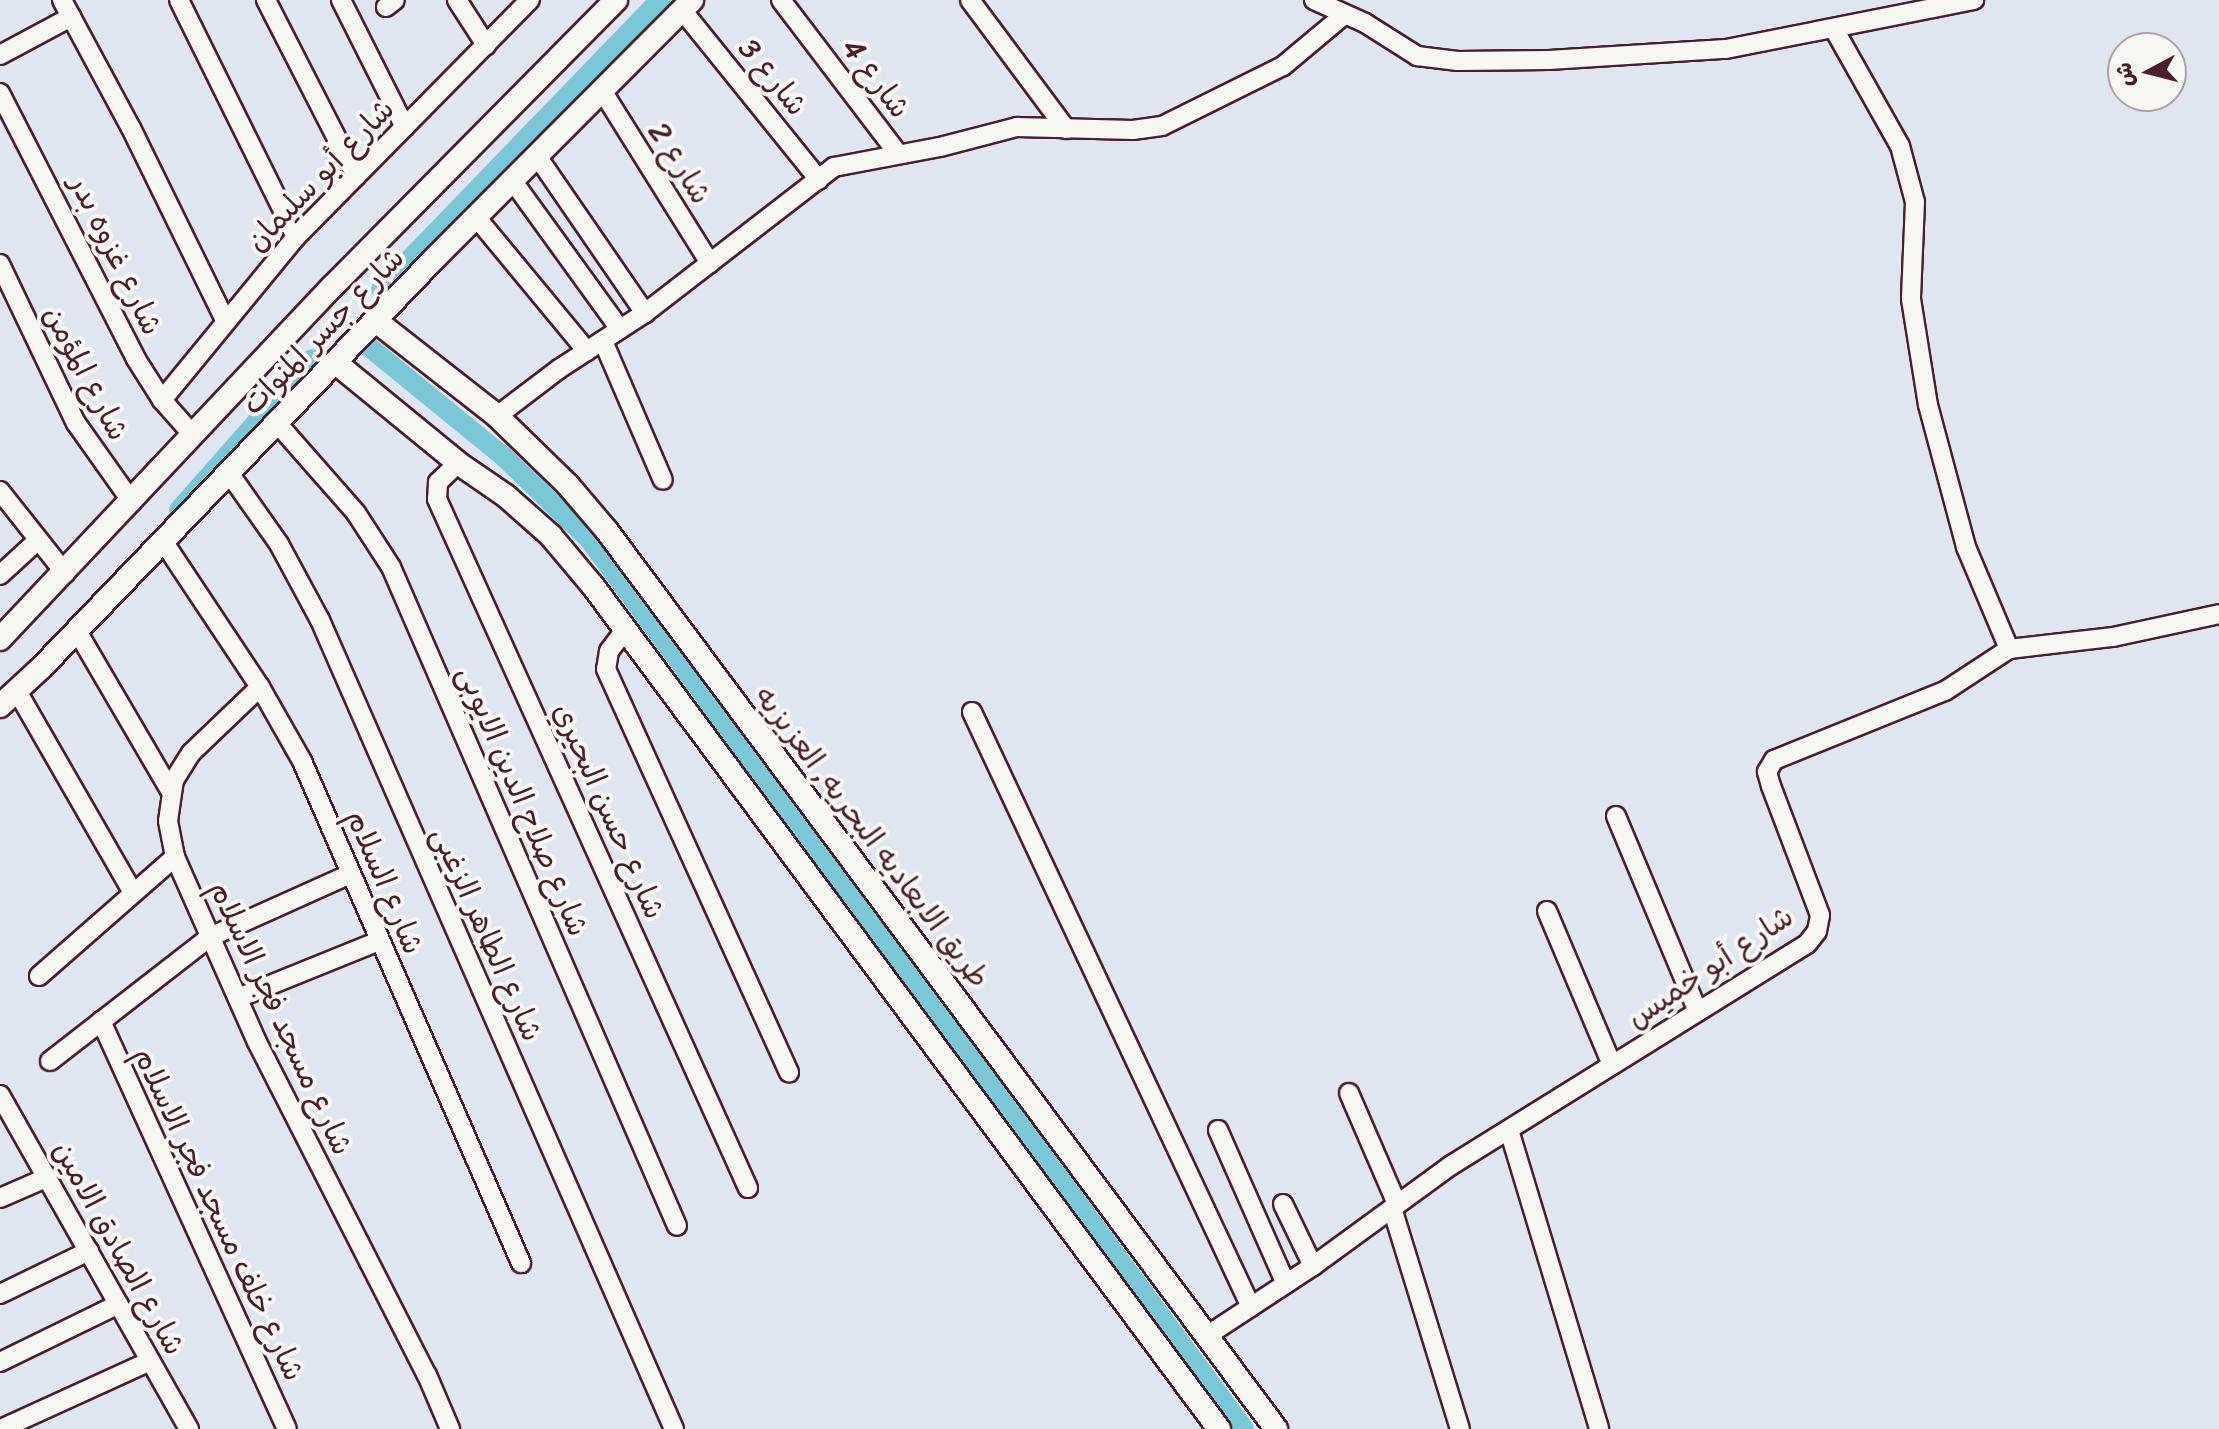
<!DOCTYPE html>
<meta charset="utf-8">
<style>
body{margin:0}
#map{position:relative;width:2219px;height:1429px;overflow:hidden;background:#e0e6f1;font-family:Sriracha,"Playpen Sans Arabic",sans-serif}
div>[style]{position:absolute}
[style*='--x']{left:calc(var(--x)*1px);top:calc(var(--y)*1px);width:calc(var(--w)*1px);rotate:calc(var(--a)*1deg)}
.canal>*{height:20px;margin:-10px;padding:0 10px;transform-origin:10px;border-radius:10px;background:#79c7d7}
.roads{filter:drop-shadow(2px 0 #4a1f2b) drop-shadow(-2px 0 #4a1f2b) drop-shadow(0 2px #4a1f2b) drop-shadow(0 -2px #4a1f2b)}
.minor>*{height:18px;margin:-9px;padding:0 9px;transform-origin:9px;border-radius:9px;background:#f6f6f2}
.tertiary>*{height:22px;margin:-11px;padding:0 11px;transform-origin:11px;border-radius:11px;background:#f6f6f2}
span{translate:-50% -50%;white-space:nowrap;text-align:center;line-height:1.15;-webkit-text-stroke:8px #f6f6f2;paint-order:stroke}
.street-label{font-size:30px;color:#4a1f2b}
.north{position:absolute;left:2107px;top:32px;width:80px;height:80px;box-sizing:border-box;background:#f6f6f2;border:2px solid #b1a0a2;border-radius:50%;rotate:263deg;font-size:22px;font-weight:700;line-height:32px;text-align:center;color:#4a1f2b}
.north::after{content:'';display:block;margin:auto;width:28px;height:36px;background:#4a1f2b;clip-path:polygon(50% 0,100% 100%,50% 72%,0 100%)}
</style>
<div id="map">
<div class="canal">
<div style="--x:381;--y:289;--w:402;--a:-46"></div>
<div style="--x:368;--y:346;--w:176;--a:39.2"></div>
<div style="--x:504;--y:457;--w:118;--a:44"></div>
<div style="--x:589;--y:539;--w:1105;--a:53.65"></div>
<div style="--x:179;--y:510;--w:201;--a:-48.6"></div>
</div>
<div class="roads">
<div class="minor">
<div style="--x:62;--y:0;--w:145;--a:61.7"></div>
<div style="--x:131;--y:128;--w:214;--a:63.9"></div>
<div style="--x:179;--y:0;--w:264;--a:63.7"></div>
<div style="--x:266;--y:0;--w:198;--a:62.9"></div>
<div style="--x:341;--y:0;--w:142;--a:63.3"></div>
<div style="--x:457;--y:0;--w:54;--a:57.2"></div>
<div style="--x:781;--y:0;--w:191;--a:52.7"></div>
<div style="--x:970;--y:0;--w:161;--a:53.3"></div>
<div style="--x:1314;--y:0;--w:56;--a:24.3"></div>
<div style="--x:1365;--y:23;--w:62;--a:32.4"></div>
<div style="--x:1417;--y:56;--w:41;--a:7"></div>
<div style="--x:1458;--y:61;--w:91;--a:-0.6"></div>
<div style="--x:1549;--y:60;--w:177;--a:-3.6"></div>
<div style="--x:1726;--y:49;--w:253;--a:-11.2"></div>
<div style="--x:386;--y:7;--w:11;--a:-38"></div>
<div style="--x:682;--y:10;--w:218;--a:51.1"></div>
<div style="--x:1834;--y:29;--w:134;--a:60.6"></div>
<div style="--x:1900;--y:146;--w:58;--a:75"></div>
<div style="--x:1915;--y:202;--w:97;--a:92.4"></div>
<div style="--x:1911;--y:299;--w:107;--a:80.9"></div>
<div style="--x:1928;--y:405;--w:147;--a:75"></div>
<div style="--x:1966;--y:547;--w:111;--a:67.1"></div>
<div style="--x:0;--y:55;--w:81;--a:-28.2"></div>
<div style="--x:603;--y:92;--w:202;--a:58"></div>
<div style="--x:0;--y:93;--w:299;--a:62.9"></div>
<div style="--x:136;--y:359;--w:49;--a:57.6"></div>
<div style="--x:162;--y:400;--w:47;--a:48.5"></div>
<div style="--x:537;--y:156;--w:191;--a:55.5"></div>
<div style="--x:512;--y:180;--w:184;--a:54.1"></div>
<div style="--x:476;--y:217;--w:174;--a:50.4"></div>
<div style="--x:0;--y:264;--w:176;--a:64.5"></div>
<div style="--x:76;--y:423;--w:97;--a:54.7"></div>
<div style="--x:603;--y:341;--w:151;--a:66.7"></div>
<div style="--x:162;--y:400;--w:211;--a:-50.6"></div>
<div style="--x:296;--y:237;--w:333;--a:-45.4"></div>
<div style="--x:497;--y:416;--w:78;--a:-37.2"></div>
<div style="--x:559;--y:369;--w:103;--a:-33.1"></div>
<div style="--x:645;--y:313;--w:239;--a:-37.7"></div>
<div style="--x:834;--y:167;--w:108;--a:-10.7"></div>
<div style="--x:940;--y:147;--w:80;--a:-14.6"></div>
<div style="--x:1017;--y:127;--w:116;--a:1.5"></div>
<div style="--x:1133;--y:130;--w:29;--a:-8"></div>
<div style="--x:1162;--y:126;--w:135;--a:-26.4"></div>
<div style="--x:1283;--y:66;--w:80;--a:-39.9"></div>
<div style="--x:277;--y:423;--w:120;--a:48.7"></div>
<div style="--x:356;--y:513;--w:64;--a:57.1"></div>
<div style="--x:391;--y:567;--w:718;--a:66.54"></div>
<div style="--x:458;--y:463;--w:28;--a:136"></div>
<div style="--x:438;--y:482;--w:17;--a:93"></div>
<div style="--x:437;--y:499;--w:756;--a:65.71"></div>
<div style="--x:229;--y:473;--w:87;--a:54.8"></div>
<div style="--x:279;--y:544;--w:86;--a:61.7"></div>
<div style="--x:320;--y:620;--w:883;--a:66.37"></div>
<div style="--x:0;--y:491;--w:105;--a:51.6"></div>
<div style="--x:163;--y:541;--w:175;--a:56.4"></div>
<div style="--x:260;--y:687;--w:85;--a:60.4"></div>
<div style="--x:302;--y:761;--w:548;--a:66.43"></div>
<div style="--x:0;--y:575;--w:50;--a:-42.6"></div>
<div style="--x:625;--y:630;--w:26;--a:127"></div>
<div style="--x:609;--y:651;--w:18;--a:99"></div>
<div style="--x:606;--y:669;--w:443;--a:65.6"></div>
<div style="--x:77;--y:631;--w:184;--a:59.7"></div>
<div style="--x:260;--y:687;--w:95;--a:136.3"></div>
<div style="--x:191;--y:753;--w:32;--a:122"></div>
<div style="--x:174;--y:780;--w:41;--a:98.3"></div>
<div style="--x:168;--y:821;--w:37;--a:79"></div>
<div style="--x:175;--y:857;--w:202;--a:66.1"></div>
<div style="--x:257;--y:1042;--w:374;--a:63"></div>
<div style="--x:427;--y:1375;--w:59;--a:66.9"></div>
<div style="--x:17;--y:691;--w:233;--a:60.1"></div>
<div style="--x:972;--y:712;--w:657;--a:64.88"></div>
<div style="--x:1616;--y:816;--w:212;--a:67.3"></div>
<div style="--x:1547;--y:911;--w:167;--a:67.1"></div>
<div style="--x:39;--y:976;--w:181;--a:-41.2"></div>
<div style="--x:238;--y:998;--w:152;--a:-22"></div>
<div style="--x:101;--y:1021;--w:448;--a:65.5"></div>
<div style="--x:50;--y:1061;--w:202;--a:-37.8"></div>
<div style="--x:210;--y:937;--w:154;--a:-24.2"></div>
<div style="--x:1349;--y:1093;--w:121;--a:66.6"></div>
<div style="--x:0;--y:1095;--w:384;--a:60.5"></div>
<div style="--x:1218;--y:1130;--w:168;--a:66.2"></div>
<div style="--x:1509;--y:1130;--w:312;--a:73.2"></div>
<div style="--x:0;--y:1198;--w:52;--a:-23.6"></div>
<div style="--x:1283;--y:1204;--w:69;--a:64.2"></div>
<div style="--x:1392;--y:1208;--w:231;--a:72.9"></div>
<div style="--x:0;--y:1294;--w:99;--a:-25.8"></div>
<div style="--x:1208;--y:1335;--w:126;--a:-33.3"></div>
<div style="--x:1313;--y:1266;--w:170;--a:-36.1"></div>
<div style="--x:1450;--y:1166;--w:420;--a:-31.9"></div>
<div style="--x:1807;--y:944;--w:16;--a:-52"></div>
<div style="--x:1817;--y:931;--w:16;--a:-79"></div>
<div style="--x:1820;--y:915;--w:138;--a:-110.8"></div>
<div style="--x:1771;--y:786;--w:15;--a:-106"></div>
<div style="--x:1767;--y:772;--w:14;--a:-60"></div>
<div style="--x:1774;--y:760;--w:184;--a:-22"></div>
<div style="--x:1945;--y:691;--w:77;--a:-33.3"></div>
<div style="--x:2009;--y:649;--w:105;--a:-6.6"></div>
<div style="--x:2113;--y:637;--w:108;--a:-12.2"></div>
<div style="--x:0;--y:1362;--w:132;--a:-26"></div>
<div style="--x:1;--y:1429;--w:164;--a:-24.5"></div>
</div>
<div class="tertiary">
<div style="--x:376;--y:321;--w:154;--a:38.1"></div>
<div style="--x:497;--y:416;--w:98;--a:44.2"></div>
<div style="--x:567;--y:484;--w:62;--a:49.6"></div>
<div style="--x:607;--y:531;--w:1120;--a:53.31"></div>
<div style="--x:336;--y:363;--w:158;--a:39.3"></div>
<div style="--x:458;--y:463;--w:58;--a:34.5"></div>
<div style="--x:506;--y:496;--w:60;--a:41.6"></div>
<div style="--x:551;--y:536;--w:65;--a:50"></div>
<div style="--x:593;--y:586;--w:1050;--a:53.4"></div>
<div style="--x:0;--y:639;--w:484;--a:-46.7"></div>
<div style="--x:332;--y:287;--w:404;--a:-45.3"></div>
<div style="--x:0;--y:706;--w:57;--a:-42.9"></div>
<div style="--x:42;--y:667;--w:564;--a:-46.15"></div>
<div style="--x:433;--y:260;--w:367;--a:-45.1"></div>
</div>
</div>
<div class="street-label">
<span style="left:773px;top:77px;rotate:51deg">شارع 3</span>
<span style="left:876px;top:78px;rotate:53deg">شارع 4</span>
<span style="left:680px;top:163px;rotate:58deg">شارع 2</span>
<span style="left:320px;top:175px;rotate:-46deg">شارع أبو سليمان</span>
<span style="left:116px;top:255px;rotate:64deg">شارع غزوه بدر</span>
<span style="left:323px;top:331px;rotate:-46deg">شارع جسر المنوات</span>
<span style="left:86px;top:373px;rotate:62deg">شارع المؤمن</span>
<span style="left:523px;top:801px;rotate:67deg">شارع صلاح الدين الايوبى</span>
<span style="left:609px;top:811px;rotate:66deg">شارع حسن البحيري</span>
<span style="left:872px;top:837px;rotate:53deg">طريق الابعاديه البحريه, العزيزيه</span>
<span style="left:385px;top:882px;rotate:67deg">شارع السلام</span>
<span style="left:487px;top:934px;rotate:66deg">شارع الطاهر الزغبى</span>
<span style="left:1710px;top:967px;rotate:-34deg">شارع أبو خميس</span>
<span style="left:281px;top:1018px;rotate:65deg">شارع مسجد فجر الاسلام</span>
<span style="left:219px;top:1214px;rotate:65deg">شارع خلف مسجد فجر الاسلام</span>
<span style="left:119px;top:1248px;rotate:61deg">شارع الصادق الامين</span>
</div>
<div class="north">ش</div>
</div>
